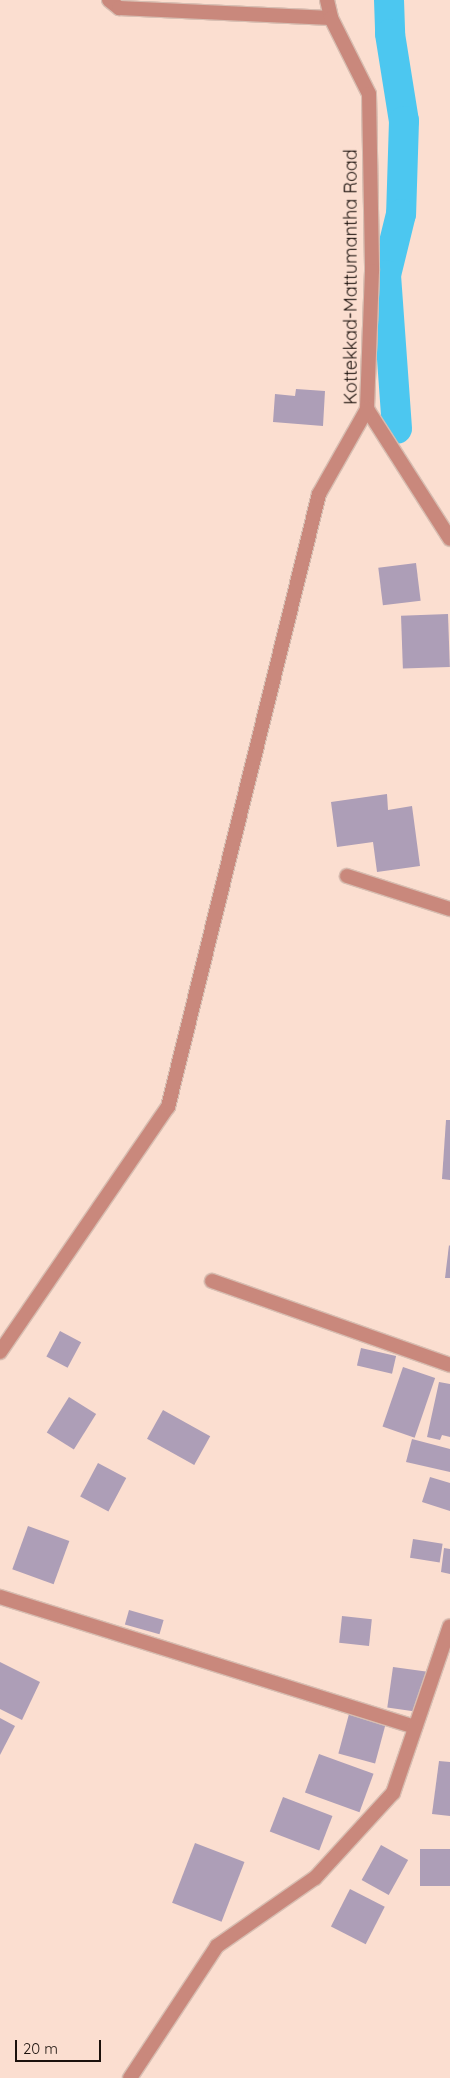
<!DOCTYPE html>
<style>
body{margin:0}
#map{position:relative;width:450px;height:2078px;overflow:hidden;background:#fbded0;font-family:Quicksand,sans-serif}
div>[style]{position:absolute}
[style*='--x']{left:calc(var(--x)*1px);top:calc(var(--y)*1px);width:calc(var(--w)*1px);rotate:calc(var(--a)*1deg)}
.canal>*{height:30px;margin:-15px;padding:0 15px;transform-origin:15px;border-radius:15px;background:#4cc7f0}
.building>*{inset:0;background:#ad9eb7;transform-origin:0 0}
.roads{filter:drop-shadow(1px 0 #d7bdb1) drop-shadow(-1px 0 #d7bdb1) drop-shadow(0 1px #d7bdb1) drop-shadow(0 -1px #d7bdb1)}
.minor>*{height:14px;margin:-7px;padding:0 7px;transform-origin:7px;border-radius:7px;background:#c9887c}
span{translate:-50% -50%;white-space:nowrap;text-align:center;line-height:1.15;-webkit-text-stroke:4.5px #fbded0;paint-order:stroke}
.street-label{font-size:18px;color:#1b110c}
.scale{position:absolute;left:15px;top:2040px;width:86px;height:22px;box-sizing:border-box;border:2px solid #1b110c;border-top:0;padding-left:6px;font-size:15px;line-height:18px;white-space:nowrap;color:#1b110c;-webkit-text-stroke:4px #fbded0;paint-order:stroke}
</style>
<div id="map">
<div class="canal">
<div style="--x:389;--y:0;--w:34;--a:88"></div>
<div style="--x:390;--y:34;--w:88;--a:80.9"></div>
<div style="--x:404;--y:121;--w:93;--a:91.8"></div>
<div style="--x:401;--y:214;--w:63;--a:103.8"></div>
<div style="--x:386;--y:275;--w:154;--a:85.9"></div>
</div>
<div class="building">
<div style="clip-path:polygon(296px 389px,325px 391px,323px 426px,273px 422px,275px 394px,295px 396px)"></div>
<div style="left:416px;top:563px;width:38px;height:38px;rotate:83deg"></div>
<div style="left:448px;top:614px;width:53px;height:47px;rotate:88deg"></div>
<div style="clip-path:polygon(387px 794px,388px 810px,412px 806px,420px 866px,377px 872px,373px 842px,337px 847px,331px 802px)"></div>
<div style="clip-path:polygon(446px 1120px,450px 1120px,450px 1180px,442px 1179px)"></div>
<div style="clip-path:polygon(449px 1245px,450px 1246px,450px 1278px,445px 1278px)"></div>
<div style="left:60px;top:1331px;width:24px;height:29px;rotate:28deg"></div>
<div style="left:361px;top:1348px;width:36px;height:18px;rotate:13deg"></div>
<div style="left:403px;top:1367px;width:34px;height:63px;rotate:19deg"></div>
<div style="clip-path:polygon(439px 1382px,450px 1384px,450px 1437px,442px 1435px,440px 1440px,427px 1437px)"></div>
<div style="left:69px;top:1397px;width:32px;height:42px;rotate:32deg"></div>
<div style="left:163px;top:1410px;width:54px;height:33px;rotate:29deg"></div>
<div style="clip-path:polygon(412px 1439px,450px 1449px,450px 1472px,406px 1462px)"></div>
<div style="left:98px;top:1463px;width:32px;height:38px;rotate:28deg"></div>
<div style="clip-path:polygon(430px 1477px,450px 1483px,450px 1511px,422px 1502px)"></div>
<div style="left:28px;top:1526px;width:44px;height:46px;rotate:20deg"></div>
<div style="left:413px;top:1539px;width:30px;height:19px;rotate:9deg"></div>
<div style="clip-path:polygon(444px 1548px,450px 1549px,450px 1574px,441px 1572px)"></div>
<div style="left:129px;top:1610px;width:36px;height:15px;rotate:16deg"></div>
<div style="left:342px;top:1616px;width:30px;height:27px;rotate:6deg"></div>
<div style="clip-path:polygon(0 1662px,40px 1682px,22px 1720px,0 1709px)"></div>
<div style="left:393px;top:1667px;width:35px;height:41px;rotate:8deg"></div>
<div style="left:349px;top:1714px;width:38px;height:41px;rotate:15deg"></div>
<div style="clip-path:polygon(0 1718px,15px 1726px,0 1755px)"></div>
<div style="left:319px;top:1754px;width:58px;height:41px;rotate:20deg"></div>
<div style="clip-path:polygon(439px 1761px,450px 1762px,450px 1816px,432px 1814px)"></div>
<div style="left:283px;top:1797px;width:53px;height:37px;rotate:21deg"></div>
<div style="left:195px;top:1843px;width:53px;height:64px;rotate:21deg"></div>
<div style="left:381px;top:1845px;width:31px;height:40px;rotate:29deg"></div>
<div style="left:420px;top:1849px;width:30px;height:37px"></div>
<div style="left:350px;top:1889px;width:39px;height:42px;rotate:27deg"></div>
</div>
<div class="roads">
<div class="minor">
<div style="--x:109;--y:0;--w:13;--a:39"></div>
<div style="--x:119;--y:8;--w:212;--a:2.7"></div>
<div style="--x:327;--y:0;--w:18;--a:77"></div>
<div style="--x:331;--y:18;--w:85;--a:63.4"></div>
<div style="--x:369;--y:94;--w:177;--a:89"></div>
<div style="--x:372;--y:271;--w:138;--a:92.1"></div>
<div style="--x:367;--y:409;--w:154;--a:57.4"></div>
<div style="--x:347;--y:876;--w:108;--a:17.8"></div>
<div style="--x:212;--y:1281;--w:252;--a:19.4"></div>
<div style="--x:0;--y:1352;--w:297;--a:-55.6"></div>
<div style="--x:168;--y:1107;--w:631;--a:-76.16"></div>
<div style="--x:319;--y:494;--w:98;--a:-60.5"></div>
<div style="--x:0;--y:1597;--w:435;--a:17.4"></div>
<div style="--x:130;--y:2078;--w:158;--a:-56.6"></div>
<div style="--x:217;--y:1946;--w:119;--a:-34.8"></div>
<div style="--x:315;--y:1878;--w:115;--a:-47.5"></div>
<div style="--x:393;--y:1793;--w:176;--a:-71.2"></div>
</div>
</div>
<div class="street-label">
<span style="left:351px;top:277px;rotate:-90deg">Kottekkad-Mattumantha Road</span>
</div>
<div class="scale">20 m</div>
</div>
